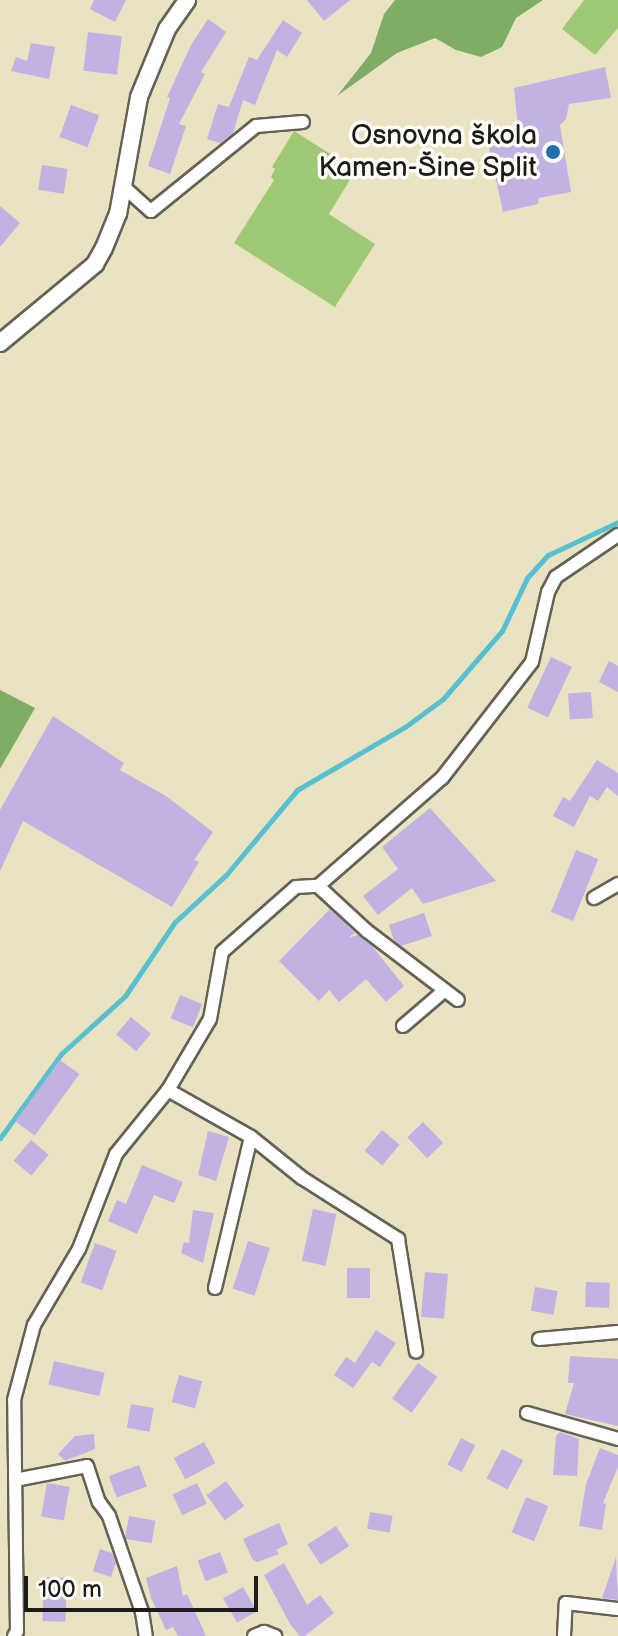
<!DOCTYPE html>
<meta charset="utf-8">
<style>
body{margin:0}
#map{position:relative;width:618px;height:1636px;overflow:hidden;background:#eae3c2;font-family:"Balsamiq Sans",sans-serif}
div>[style]{position:absolute}
[style*='--x']{left:calc(var(--x)*1px);top:calc(var(--y)*1px);width:calc(var(--w)*1px);rotate:calc(var(--a)*1deg)}
.green>*{inset:0;background:#a0c975}
.forest>*{inset:0;background:#80ad66}
.stream>*{height:5px;margin:-2.5px;padding:0 2.5px;transform-origin:2.5px;border-radius:2.5px;background:#57c1d2}
.building>*{inset:0;background:#c2b1e3;transform-origin:0 0}
.roads{filter:drop-shadow(2px 0 #646256) drop-shadow(-2px 0 #646256) drop-shadow(0 2px #646256) drop-shadow(0 -2px #646256)}
.minor>*{height:12px;margin:-6px;padding:0 6px;transform-origin:6px;border-radius:6px;background:#fff}
.tertiary>*{height:16px;margin:-8px;padding:0 8px;transform-origin:8px;border-radius:8px;background:#fff}
.dots>*{width:22px;height:22px;translate:-50% -50%;box-sizing:border-box;border:4px solid #fdfcf7;border-radius:50%}
span{translate:-50% -50%;white-space:nowrap;text-align:center;line-height:1.15;-webkit-text-stroke:7px #fdfcf7;paint-order:stroke}
.poi-label{font-size:28px;color:#1c1c1c}
.right{translate:-100% -50%;text-align:right}
.scale{position:absolute;left:24px;top:1576px;width:234px;height:36px;box-sizing:border-box;border:4px solid #1c1c1c;border-top:0;padding-left:10px;font-size:24px;line-height:28px;white-space:nowrap;color:#1c1c1c;-webkit-text-stroke:6px #fdfcf7;paint-order:stroke}
</style>
<div id="map">
<div class="green">
<div style="clip-path:polygon(584px 0,618px 0,618px 28px,595px 55px,562px 29px)"></div>
<div style="clip-path:polygon(294px 131px,356px 170px,329px 214px,375px 244px,335px 307px,234px 243px,274px 180px,271px 177px,275px 169px,272px 167px)"></div>
</div>
<div class="forest">
<div style="clip-path:polygon(395px 0,543px 0,516px 18px,502px 47px,481px 57px,456px 50px,435px 38px,397px 53px,337px 96px,371px 53px,384px 14px)"></div>
<div style="clip-path:polygon(0 690px,35px 708px,0 769px)"></div>
</div>
<div class="stream">
<div style="--x:0;--y:1138;--w:104;--a:-54"></div>
<div style="--x:61;--y:1054;--w:86;--a:-42.2"></div>
<div style="--x:125;--y:996;--w:89;--a:-56"></div>
<div style="--x:175;--y:922;--w:69;--a:-42.7"></div>
<div style="--x:226;--y:875;--w:111;--a:-50.1"></div>
<div style="--x:297;--y:790;--w:125;--a:-30.3"></div>
<div style="--x:405;--y:727;--w:47;--a:-36.4"></div>
<div style="--x:443;--y:699;--w:90;--a:-49.1"></div>
<div style="--x:502;--y:631;--w:59;--a:-64.7"></div>
<div style="--x:527;--y:578;--w:31;--a:-48"></div>
<div style="--x:548;--y:555;--w:77;--a:-25.2"></div>
</div>
<div class="building">
<div style="clip-path:polygon(94px 0,126px 0,115px 22px,90px 9px)"></div>
<div style="clip-path:polygon(307px 0,350px 0,324px 21px)"></div>
<div style="clip-path:polygon(208px 19px,226px 32px,201px 72px,205px 74px,179px 124px,186px 126px,170px 174px,148px 166px,170px 98px,167px 97px,191px 45px)"></div>
<div style="clip-path:polygon(283px 20px,302px 33px,287px 57px,277px 50px,255px 105px,243px 100px,233px 133px,220px 143px,207px 139px,218px 104px,229px 107px,249px 57px,257px 60px)"></div>
<div style="left:88px;top:32px;width:34px;height:39px;rotate:7deg"></div>
<div style="clip-path:polygon(31px 43px,55px 47px,49px 79px,11px 71px,16px 57px,27px 61px)"></div>
<div style="clip-path:polygon(605px 67px,611px 98px,569px 104px,566px 119px,560px 125px,571px 192px,539px 198px,538px 204px,503px 212px,489px 147px,493px 146px,492px 142px,519px 137px,514px 88px)"></div>
<div style="left:71px;top:105px;width:30px;height:34px;rotate:20deg"></div>
<div style="left:42px;top:165px;width:26px;height:25px;rotate:9deg"></div>
<div style="clip-path:polygon(0 206px,20px 223px,0 247px)"></div>
<div style="left:551px;top:657px;width:23px;height:56px;rotate:25deg"></div>
<div style="clip-path:polygon(609px 661px,618px 666px,618px 692px,599px 682px)"></div>
<div style="left:591px;top:692px;width:26px;height:23px;rotate:86deg"></div>
<div style="clip-path:polygon(53px 716px,124px 763px,120px 770px,166px 796px,213px 832px,194px 860px,199px 862px,172px 907px,23px 821px,0 871px,0 810px)"></div>
<div style="clip-path:polygon(597px 760px,618px 773px,618px 796px,607px 787px,598px 801px,590px 796px,574px 827px,553px 816px,563px 797px,570px 801px)"></div>
<div style="clip-path:polygon(430px 808px,496px 881px,423px 904px,412px 888px,378px 915px,363px 896px,398px 869px,382px 847px)"></div>
<div style="left:576px;top:850px;width:24px;height:67px;rotate:22deg"></div>
<div style="clip-path:polygon(330px 909px,355px 933px,348px 938px,358px 935px,372px 946px,404px 986px,386px 1002px,366px 979px,339px 1002px,329px 990px,319px 1001px,279px 961px)"></div>
<div style="clip-path:polygon(424px 913px,432px 936px,401px 946px,394px 940px,389px 925px)"></div>
<div style="left:180px;top:995px;width:24px;height:25px;rotate:22deg"></div>
<div style="left:131px;top:1017px;width:26px;height:23px;rotate:40deg"></div>
<div style="left:60px;top:1060px;width:24px;height:76px;rotate:36deg"></div>
<div style="left:423px;top:1122px;width:29px;height:22px;rotate:46deg"></div>
<div style="left:382px;top:1130px;width:23px;height:27px;rotate:40deg"></div>
<div style="clip-path:polygon(208px 1131px,229px 1137px,216px 1181px,198px 1175px)"></div>
<div style="left:31px;top:1140px;width:23px;height:27px;rotate:40deg"></div>
<div style="clip-path:polygon(142px 1165px,183px 1182px,174px 1203px,154px 1195px,137px 1234px,108px 1221px,117px 1200px,126px 1204px)"></div>
<div style="left:313px;top:1209px;width:24px;height:53px;rotate:12deg"></div>
<div style="clip-path:polygon(193px 1210px,214px 1213px,203px 1263px,181px 1253px,184px 1242px,189px 1243px)"></div>
<div style="left:248px;top:1241px;width:23px;height:50px;rotate:18deg"></div>
<div style="left:95px;top:1243px;width:23px;height:42px;rotate:20deg"></div>
<div style="left:347px;top:1268px;width:23px;height:30px"></div>
<div style="left:425px;top:1272px;width:23px;height:45px;rotate:5deg"></div>
<div style="left:586px;top:1282px;width:24px;height:25px;rotate:2deg"></div>
<div style="left:535px;top:1287px;width:23px;height:24px;rotate:10deg"></div>
<div style="clip-path:polygon(376px 1330px,396px 1343px,380px 1367px,372px 1362px,353px 1388px,334px 1375px,346px 1357px,355px 1363px)"></div>
<div style="clip-path:polygon(570px 1356px,618px 1359px,618px 1426px,565px 1414px,574px 1383px,568px 1383px)"></div>
<div style="left:54px;top:1361px;width:52px;height:24px;rotate:13deg"></div>
<div style="left:418px;top:1363px;width:24px;height:44px;rotate:36deg"></div>
<div style="left:179px;top:1375px;width:24px;height:28px;rotate:15deg"></div>
<div style="left:131px;top:1404px;width:23px;height:24px;rotate:10deg"></div>
<div style="clip-path:polygon(560px 1432px,579px 1439px,577px 1476px,553px 1475px,556px 1436px)"></div>
<div style="clip-path:polygon(94px 1434px,95px 1449px,65px 1461px,58px 1454px,75px 1436px)"></div>
<div style="left:461px;top:1438px;width:16px;height:30px;rotate:27deg"></div>
<div style="left:204px;top:1442px;width:24px;height:34px;rotate:62deg"></div>
<div style="clip-path:polygon(600px 1448px,618px 1455px,618px 1467px,603px 1503px,606px 1504px,602px 1530px,579px 1526px,586px 1484px)"></div>
<div style="left:502px;top:1449px;width:24px;height:33px;rotate:28deg"></div>
<div style="left:139px;top:1465px;width:23px;height:32px;rotate:70deg"></div>
<div style="left:226px;top:1481px;width:31px;height:24px;rotate:54deg"></div>
<div style="left:47px;top:1483px;width:23px;height:34px;rotate:10deg"></div>
<div style="left:197px;top:1483px;width:23px;height:27px;rotate:65deg"></div>
<div style="left:526px;top:1497px;width:24px;height:38px;rotate:22deg"></div>
<div style="left:370px;top:1512px;width:23px;height:17px;rotate:10deg"></div>
<div style="left:129px;top:1516px;width:27px;height:23px;rotate:10deg"></div>
<div style="clip-path:polygon(279px 1523px,288px 1544px,276px 1550px,279px 1554px,257px 1562px,253px 1560px,243px 1539px)"></div>
<div style="left:336px;top:1526px;width:24px;height:34px;rotate:57deg"></div>
<div style="clip-path:polygon(100px 1549px,112px 1553px,116px 1563px,111px 1577px,93px 1571px)"></div>
<div style="left:220px;top:1552px;width:22px;height:24px;rotate:69deg"></div>
<div style="clip-path:polygon(616px 1557px,618px 1600px,602px 1598px)"></div>
<div style="clip-path:polygon(284px 1563px,307px 1605px,320px 1595px,334px 1613px,305px 1636px,300px 1636px,290px 1624px,264px 1575px)"></div>
<div style="clip-path:polygon(177px 1566px,183px 1596px,187px 1594px,206px 1636px,178px 1636px,173px 1627px,166px 1630px,151px 1598px,146px 1578px)"></div>
<div style="left:44px;top:1577px;width:23px;height:44px;rotate:2deg"></div>
<div style="left:243px;top:1587px;width:28px;height:23px;rotate:60deg"></div>
</div>
<div class="roads">
<div class="minor">
<div style="--x:124;--y:187;--w:36;--a:42"></div>
<div style="--x:151;--y:211;--w:135;--a:-39"></div>
<div style="--x:256;--y:126;--w:47;--a:-4.9"></div>
<div style="--x:318;--y:886;--w:67;--a:42.6"></div>
<div style="--x:367;--y:931;--w:114;--a:37.2"></div>
<div style="--x:594;--y:898;--w:28;--a:-30"></div>
<div style="--x:403;--y:1026;--w:54;--a:-40.5"></div>
<div style="--x:168;--y:1090;--w:95;--a:29.5"></div>
<div style="--x:251;--y:1137;--w:65;--a:38.8"></div>
<div style="--x:302;--y:1178;--w:114;--a:32.4"></div>
<div style="--x:398;--y:1239;--w:114;--a:80.9"></div>
<div style="--x:215;--y:1288;--w:155;--a:-76.6"></div>
<div style="--x:539;--y:1339;--w:79;--a:-5.1"></div>
<div style="--x:527;--y:1413;--w:95;--a:15.9"></div>
<div style="--x:15;--y:1480;--w:73;--a:-11"></div>
<div style="--x:87;--y:1466;--w:38;--a:72"></div>
<div style="--x:99;--y:1502;--w:17;--a:54"></div>
<div style="--x:109;--y:1516;--w:102;--a:71"></div>
<div style="--x:142;--y:1612;--w:24;--a:81"></div>
<div style="--x:14;--y:1636;--w:6;--a:-59"></div>
<div style="--x:17;--y:1631;--w:231;--a:-90.7"></div>
<div style="--x:14;--y:1400;--w:78;--a:-75.1"></div>
<div style="--x:34;--y:1325;--w:88;--a:-59.4"></div>
<div style="--x:79;--y:1249;--w:102;--a:-68.7"></div>
<div style="--x:116;--y:1154;--w:82;--a:-50.9"></div>
<div style="--x:168;--y:1090;--w:82;--a:-59.4"></div>
<div style="--x:210;--y:1019;--w:68;--a:-79.8"></div>
<div style="--x:222;--y:952;--w:98;--a:-41.3"></div>
<div style="--x:296;--y:887;--w:22;--a:-3"></div>
<div style="--x:318;--y:886;--w:164;--a:-41.1"></div>
<div style="--x:442;--y:778;--w:147;--a:-52.2"></div>
<div style="--x:532;--y:662;--w:72;--a:-77.1"></div>
<div style="--x:548;--y:592;--w:17;--a:-62"></div>
<div style="--x:556;--y:577;--w:75;--a:-34.1"></div>
<div style="--x:254;--y:1636;--w:11;--a:-22"></div>
<div style="--x:264;--y:1632;--w:12;--a:20"></div>
<div style="--x:564;--y:1636;--w:33;--a:-87"></div>
<div style="--x:566;--y:1603;--w:52;--a:6.6"></div>
</div>
<div class="tertiary">
<div style="--x:0;--y:343;--w:124;--a:-39.7"></div>
<div style="--x:95;--y:264;--w:18;--a:-61"></div>
<div style="--x:104;--y:248;--w:37;--a:-68"></div>
<div style="--x:118;--y:214;--w:119;--a:-79.8"></div>
<div style="--x:139;--y:97;--w:74;--a:-67.6"></div>
<div style="--x:167;--y:29;--w:35;--a:-55"></div>
</div>
</div>
<div class="dots">
<div style="left:553px;top:152px;background:#1f6fb2"></div>
</div>
<div class="poi-label">
<span class="right" style="left:537px;top:152px">Osnovna škola<br>Kamen-Šine Split</span>
</div>
<div class="scale">100 m</div>
</div>
